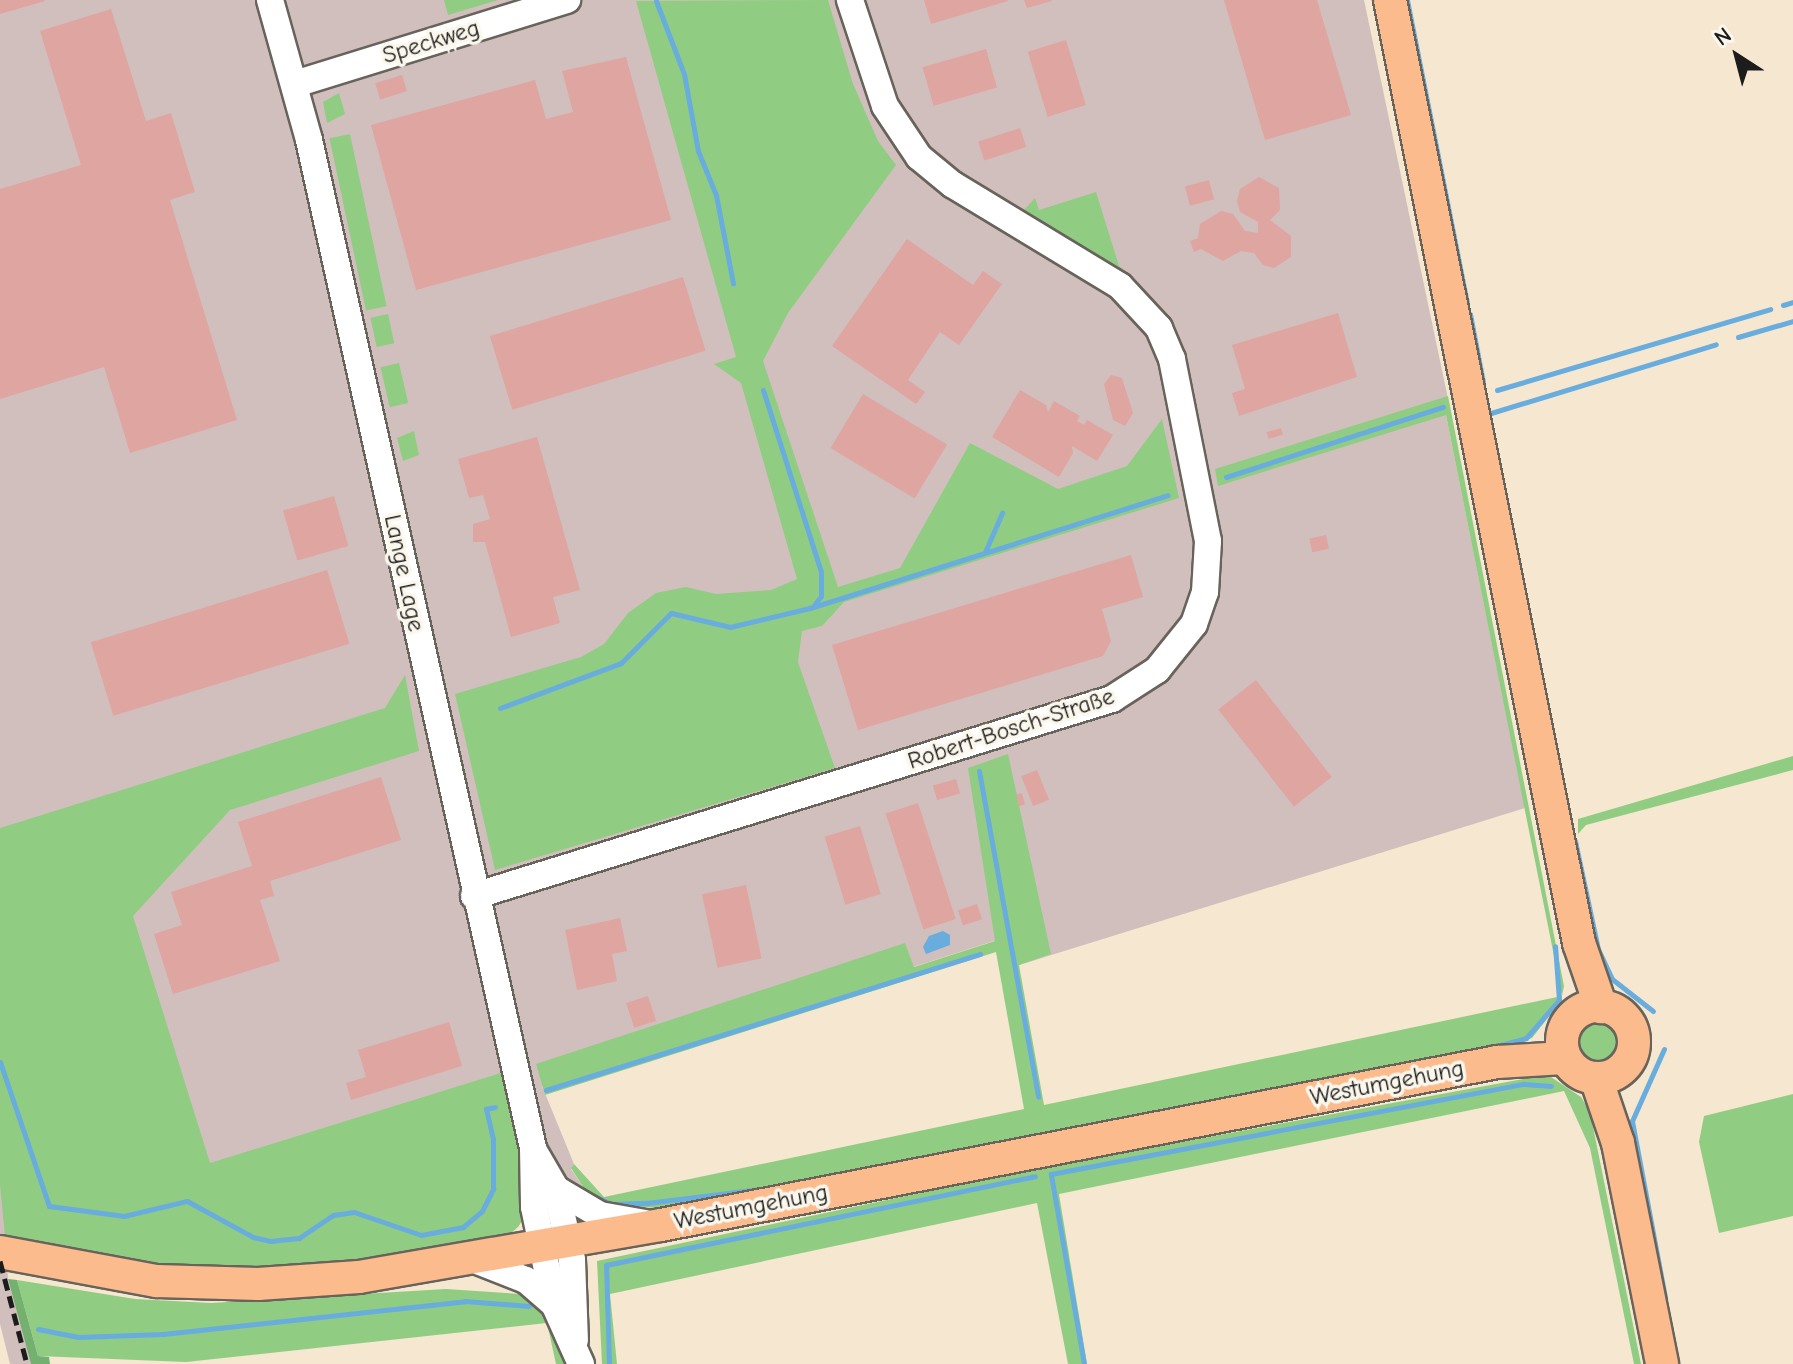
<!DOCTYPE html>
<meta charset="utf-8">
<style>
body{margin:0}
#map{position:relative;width:1793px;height:1364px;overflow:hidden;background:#f5e7d0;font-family:"Comic Neue",sans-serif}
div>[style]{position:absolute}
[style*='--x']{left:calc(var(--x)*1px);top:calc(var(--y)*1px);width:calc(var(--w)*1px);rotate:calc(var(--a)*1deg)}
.industrial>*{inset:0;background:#d1bfbd}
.green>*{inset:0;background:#90cd82;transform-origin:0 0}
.round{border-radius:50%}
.forest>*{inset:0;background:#74b070}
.water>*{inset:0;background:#69acde}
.stream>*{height:5px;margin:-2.5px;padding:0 2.5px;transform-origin:2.5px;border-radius:2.5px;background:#69acde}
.building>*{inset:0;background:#dfa5a0;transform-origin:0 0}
.roads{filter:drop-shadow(2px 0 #68635b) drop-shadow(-2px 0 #68635b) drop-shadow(0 2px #68635b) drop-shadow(0 -2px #68635b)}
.minor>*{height:26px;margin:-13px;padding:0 13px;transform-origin:13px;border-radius:13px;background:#fff}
.major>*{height:32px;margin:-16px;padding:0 16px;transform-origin:16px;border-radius:16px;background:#fbbb8d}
.major>.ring{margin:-16px;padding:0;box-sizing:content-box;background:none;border:32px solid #fbbb8d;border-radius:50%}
.rail>*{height:5px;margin-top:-2.5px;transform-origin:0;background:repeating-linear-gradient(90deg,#1c1c1c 0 12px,transparent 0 18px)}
span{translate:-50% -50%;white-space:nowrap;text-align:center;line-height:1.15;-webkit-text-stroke:7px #fbf7ec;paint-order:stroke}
.street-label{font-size:24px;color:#1c1c1c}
.north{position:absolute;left:1697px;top:16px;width:80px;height:80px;-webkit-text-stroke:6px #fbf7ec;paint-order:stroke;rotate:324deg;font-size:22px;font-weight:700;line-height:32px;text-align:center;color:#1c1c1c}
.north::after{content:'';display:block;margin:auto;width:28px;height:36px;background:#1c1c1c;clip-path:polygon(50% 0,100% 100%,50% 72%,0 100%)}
</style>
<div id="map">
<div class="industrial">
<div style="clip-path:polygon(0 0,1364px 0,1451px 413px,1446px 415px,1525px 808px,1000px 971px,994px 941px,542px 1086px,574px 1164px,571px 1169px,587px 1193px,526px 1211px,518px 1227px,51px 1249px,5px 1236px,8px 1279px,31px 1364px,10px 1364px,0 1324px)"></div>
</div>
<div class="green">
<div style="clip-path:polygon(444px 0,498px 0,448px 15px)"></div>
<div style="clip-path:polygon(828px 0,853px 84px,878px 141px,896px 165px,788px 313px,763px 361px,838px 587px,900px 568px,970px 443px,1058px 489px,1127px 466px,1162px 419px,1179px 498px,844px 602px,822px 626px,802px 631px,798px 662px,835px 768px,495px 870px,455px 694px,581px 657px,604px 644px,628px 613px,656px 593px,686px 587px,716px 594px,771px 590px,797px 579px,741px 383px,714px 364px,736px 357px,636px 1px)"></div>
<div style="clip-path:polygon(339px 93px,345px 114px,327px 123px,323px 102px)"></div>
<div style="left:350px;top:134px;width:176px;height:21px;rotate:78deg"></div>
<div style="clip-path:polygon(1096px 192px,1119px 266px,1132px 276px,1125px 278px,1027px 219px,1024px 210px,1035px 198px,1039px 210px)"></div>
<div style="left:388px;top:314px;width:30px;height:18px;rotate:78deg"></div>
<div style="left:399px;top:363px;width:41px;height:19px;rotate:77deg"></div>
<div style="clip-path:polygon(1448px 396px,1564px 986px,1561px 1001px,1532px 1038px,1463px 1059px,1049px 1137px,1040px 1133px,1021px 1144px,680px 1207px,612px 1208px,587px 1193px,571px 1168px,574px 1164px,604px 1197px,1024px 1109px,996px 952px,545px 1095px,536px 1064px,905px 943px,914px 967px,995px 941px,968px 768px,1008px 754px,1051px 954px,1019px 965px,1044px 1105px,1562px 996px,1446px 415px,1218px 486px,1215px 469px)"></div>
<div style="clip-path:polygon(414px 431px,419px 455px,403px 461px,397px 438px)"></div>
<div style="clip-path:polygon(405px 675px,419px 751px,230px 810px,133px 916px,210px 1163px,504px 1072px,522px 1166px,524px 1218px,518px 1227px,508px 1236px,309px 1270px,136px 1264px,5px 1236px,0 1185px,0 828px,385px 708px)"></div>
<div style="clip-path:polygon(1793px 756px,1793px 770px,1586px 825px,1578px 834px,1578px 819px)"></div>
<div class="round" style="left:1577px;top:1022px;width:42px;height:42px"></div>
<div style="clip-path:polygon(1539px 1076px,1551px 1077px,1581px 1097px,1590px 1112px,1641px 1364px,1634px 1364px,1590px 1148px,1564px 1091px,1059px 1194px,1087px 1364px,1068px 1364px,1037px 1203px,610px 1294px,617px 1364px,602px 1364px,597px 1261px,1034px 1169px)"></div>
<div style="clip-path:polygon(1793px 1094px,1793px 1216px,1719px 1233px,1699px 1142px,1704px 1116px)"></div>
<div style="clip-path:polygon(17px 1280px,135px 1299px,211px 1303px,446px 1289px,520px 1294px,526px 1287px,537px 1295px,570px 1364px,556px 1364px,547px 1323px,186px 1362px,38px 1356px)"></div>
</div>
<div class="forest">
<div style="clip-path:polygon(8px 1279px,17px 1280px,38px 1356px,49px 1357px,50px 1364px,31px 1364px)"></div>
</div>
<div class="water">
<div style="clip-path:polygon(943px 931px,950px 935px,950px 945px,926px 954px,923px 947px,929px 936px)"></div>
</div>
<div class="stream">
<div style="--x:1407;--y:0;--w:308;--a:78.8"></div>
<div style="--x:656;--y:1;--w:78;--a:69"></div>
<div style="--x:684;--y:74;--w:78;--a:79.7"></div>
<div style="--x:698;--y:151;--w:48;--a:67.8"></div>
<div style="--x:716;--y:195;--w:90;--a:79.1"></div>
<div style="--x:1783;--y:305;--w:10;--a:-17"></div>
<div style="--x:1470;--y:314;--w:69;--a:79.2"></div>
<div style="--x:1738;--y:337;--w:57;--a:-16.2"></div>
<div style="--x:763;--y:390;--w:191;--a:72.3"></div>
<div style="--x:821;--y:572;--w:24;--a:90"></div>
<div style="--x:821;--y:596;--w:11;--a:128"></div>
<div style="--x:1497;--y:390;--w:285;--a:-16.5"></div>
<div style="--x:1491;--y:413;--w:235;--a:-17"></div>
<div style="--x:1226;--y:477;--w:228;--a:-17.9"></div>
<div style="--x:985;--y:552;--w:43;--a:-66.4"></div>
<div style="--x:500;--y:708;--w:129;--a:-20.4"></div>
<div style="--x:621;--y:663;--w:71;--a:-45"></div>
<div style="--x:671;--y:613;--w:61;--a:13.3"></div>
<div style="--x:730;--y:627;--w:82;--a:-13.4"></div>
<div style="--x:810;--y:608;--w:375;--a:-17.5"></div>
<div style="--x:979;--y:771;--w:331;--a:79.7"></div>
<div style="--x:1575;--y:841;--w:110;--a:78"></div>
<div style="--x:1598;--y:949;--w:33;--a:65"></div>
<div style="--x:1612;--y:979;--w:52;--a:38"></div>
<div style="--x:1493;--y:1047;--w:34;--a:-15"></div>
<div style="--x:1526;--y:1038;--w:50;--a:-49"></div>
<div style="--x:1559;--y:1000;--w:54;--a:-94.2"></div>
<div style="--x:1664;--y:1049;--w:79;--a:114"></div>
<div style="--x:1632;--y:1121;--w:180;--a:79.4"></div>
<div style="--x:0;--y:1062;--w:152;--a:71.2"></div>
<div style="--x:49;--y:1206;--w:76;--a:7.6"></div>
<div style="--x:124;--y:1216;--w:65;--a:-13.4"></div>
<div style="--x:187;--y:1201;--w:75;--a:28.6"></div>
<div style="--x:253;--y:1237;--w:17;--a:13"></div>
<div style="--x:270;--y:1241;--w:29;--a:-6"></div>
<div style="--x:299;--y:1238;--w:41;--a:-34.1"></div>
<div style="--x:333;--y:1215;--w:21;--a:-8"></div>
<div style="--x:354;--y:1212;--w:71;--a:18.9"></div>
<div style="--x:421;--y:1235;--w:43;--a:-10.8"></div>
<div style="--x:463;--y:1227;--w:25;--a:-40"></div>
<div style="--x:482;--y:1211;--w:25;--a:-63"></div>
<div style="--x:493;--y:1189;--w:50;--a:-90"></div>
<div style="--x:493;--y:1139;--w:31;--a:-103"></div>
<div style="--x:486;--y:1109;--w:9;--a:-13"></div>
<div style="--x:546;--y:1090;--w:455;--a:-17.4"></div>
<div style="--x:592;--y:1195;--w:21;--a:25"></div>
<div style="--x:611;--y:1204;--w:36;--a:-2"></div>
<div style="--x:647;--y:1203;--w:114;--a:-7.1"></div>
<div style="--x:38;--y:1329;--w:41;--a:11.3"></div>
<div style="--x:78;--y:1337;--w:85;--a:-2"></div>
<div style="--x:163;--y:1334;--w:304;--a:-6.2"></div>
<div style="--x:465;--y:1301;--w:64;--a:4.5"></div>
<div style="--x:609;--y:1364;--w:99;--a:-91.7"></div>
<div style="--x:606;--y:1265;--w:438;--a:-11.7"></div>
<div style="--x:1084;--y:1364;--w:193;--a:-99.9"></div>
<div style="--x:1051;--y:1174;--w:481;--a:-10.8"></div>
<div style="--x:1524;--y:1084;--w:27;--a:4"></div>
</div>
<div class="building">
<div style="clip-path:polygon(0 0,44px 0,45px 1px,0 14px)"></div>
<div style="clip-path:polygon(924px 0,1008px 0,1008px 1px,931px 24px)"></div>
<div style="clip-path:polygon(1024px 0,1051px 0,1052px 1px,1027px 8px)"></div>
<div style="clip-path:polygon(1224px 0,1317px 0,1351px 115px,1265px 140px)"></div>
<div style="clip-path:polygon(111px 9px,146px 121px,171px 113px,195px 192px,170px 200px,237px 420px,130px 453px,104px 367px,0 399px,0 189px,81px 165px,40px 31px)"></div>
<div style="left:1066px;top:40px;width:68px;height:40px;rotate:73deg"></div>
<div style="left:986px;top:49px;width:40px;height:66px;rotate:74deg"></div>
<div style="clip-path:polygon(626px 57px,671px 220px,416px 290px,371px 125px,535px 80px,546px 119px,573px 112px,562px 71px)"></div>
<div style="left:402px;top:75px;width:17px;height:28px;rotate:73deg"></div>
<div style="left:1020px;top:128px;width:20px;height:44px;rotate:72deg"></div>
<div style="clip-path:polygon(1259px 177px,1279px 188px,1280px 210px,1270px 220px,1291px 236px,1291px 257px,1274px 268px,1263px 265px,1254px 253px,1241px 251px,1223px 261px,1201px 249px,1194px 252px,1190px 241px,1198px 238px,1200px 224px,1221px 211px,1233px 214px,1245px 231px,1258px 233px,1258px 222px,1240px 212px,1237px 201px,1240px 189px)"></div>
<div style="left:1209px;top:180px;width:20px;height:25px;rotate:75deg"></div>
<div style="clip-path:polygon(907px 239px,973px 285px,983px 271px,1002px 284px,959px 345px,940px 332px,908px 380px,925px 392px,916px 404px,832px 346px)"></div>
<div style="left:683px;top:277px;width:77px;height:202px;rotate:73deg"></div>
<div style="clip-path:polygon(1338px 313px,1357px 377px,1239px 416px,1232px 393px,1245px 389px,1232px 345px)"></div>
<div style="clip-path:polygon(1111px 375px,1122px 378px,1133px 413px,1125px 426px,1113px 420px,1104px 384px)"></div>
<div style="clip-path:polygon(1020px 390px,1046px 405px,1048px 412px,1054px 401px,1080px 416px,1077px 421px,1084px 425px,1087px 420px,1113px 435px,1097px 461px,1072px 446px,1073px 453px,1059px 477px,992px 437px)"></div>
<div style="left:863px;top:394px;width:98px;height:63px;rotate:31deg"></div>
<div style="left:1281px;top:428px;width:7px;height:15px;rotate:74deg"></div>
<div style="clip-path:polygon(537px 437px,580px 590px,553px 597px,560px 623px,511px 637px,485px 542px,473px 542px,473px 524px,490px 519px,483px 495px,469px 498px,458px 459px)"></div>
<div style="left:334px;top:496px;width:52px;height:53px;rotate:74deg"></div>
<div style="left:1326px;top:535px;width:14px;height:17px;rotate:78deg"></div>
<div style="clip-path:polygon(1131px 555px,1143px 597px,1102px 609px,1111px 641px,1103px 656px,858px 730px,832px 645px)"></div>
<div style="left:327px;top:570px;width:77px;height:247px;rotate:73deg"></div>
<div style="left:1256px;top:680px;width:123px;height:48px;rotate:52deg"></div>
<div style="left:1037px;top:770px;width:32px;height:17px;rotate:68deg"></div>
<div style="clip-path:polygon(381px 777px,401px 840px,270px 881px,274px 896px,260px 900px,280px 961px,173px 994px,154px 934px,182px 925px,171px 892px,252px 866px,238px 822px)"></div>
<div style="left:956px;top:779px;width:15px;height:24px;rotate:74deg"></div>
<div style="left:1022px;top:793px;width:12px;height:6px;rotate:76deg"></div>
<div style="left:918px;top:803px;width:122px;height:34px;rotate:72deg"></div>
<div style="left:860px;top:826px;width:71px;height:37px;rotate:73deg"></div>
<div style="left:746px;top:885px;width:75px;height:45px;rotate:78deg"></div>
<div style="left:977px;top:904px;width:16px;height:20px;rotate:72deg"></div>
<div style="clip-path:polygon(620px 918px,627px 951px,612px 954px,617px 981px,577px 990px,565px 930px)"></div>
<div style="left:648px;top:996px;width:26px;height:23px;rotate:72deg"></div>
<div style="clip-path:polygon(449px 1022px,462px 1066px,351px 1100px,346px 1083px,366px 1077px,358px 1050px)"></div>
</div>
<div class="roads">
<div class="minor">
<div style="--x:270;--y:0;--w:145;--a:74.4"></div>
<div style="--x:309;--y:140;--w:1033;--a:77.47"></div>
<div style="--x:533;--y:1148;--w:59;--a:89"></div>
<div style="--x:534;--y:1207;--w:99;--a:78.3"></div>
<div style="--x:554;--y:1304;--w:66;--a:65.8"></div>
<div style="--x:295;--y:84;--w:285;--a:-17.2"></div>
<div style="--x:474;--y:896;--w:668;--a:-17.16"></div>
<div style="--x:1112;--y:699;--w:54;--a:-32.8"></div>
<div style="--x:1157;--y:670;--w:59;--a:-51.2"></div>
<div style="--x:1194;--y:624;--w:34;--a:-71"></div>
<div style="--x:1205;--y:592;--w:51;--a:-86.6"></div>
<div style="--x:1208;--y:541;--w:186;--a:-101.2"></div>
<div style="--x:1172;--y:359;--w:34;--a:-113"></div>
<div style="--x:1159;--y:328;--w:57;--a:-132.9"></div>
<div style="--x:1120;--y:286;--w:195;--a:-148.8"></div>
<div style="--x:953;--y:185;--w:44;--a:-140.5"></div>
<div style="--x:919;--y:157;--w:61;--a:-123.7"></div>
<div style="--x:885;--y:106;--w:112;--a:-108.3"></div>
<div style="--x:534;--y:1151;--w:44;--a:59.9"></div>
<div style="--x:556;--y:1189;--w:73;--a:77.3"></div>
<div style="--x:572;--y:1260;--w:80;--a:87.9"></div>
<div style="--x:556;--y:1189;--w:51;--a:30.6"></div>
<div style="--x:600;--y:1215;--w:46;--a:10.1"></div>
<div style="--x:472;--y:1259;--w:58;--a:21.3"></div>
<div style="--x:526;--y:1280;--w:37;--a:41"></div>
</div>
<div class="major">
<div style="--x:1390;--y:0;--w:962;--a:78.67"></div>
<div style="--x:1579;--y:943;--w:68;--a:71"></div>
<div class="ring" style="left:1562px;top:1006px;width:40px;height:40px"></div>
<div style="--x:1596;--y:1078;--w:69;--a:71.3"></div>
<div style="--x:1618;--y:1143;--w:225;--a:78.7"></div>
<div style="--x:0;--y:1252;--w:160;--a:10.5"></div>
<div style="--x:157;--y:1281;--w:101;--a:1.7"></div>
<div style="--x:258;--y:1284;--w:101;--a:-4"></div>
<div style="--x:359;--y:1277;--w:306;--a:-9.8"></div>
<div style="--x:661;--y:1225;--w:852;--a:-11.03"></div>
<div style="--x:1497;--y:1062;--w:68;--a:-3.4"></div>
</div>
</div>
<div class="rail">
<div style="--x:0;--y:1261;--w:106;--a:75.3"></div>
</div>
<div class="street-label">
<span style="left:431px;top:42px;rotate:-17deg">Speckweg</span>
<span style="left:404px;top:573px;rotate:78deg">Lange Lage</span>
<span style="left:1011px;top:729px;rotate:-18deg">Robert-Bosch-Straße</span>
<span style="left:1387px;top:1083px;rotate:-11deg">Westumgehung</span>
<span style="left:751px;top:1207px;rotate:-11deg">Westumgehung</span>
</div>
<div class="north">N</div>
</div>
